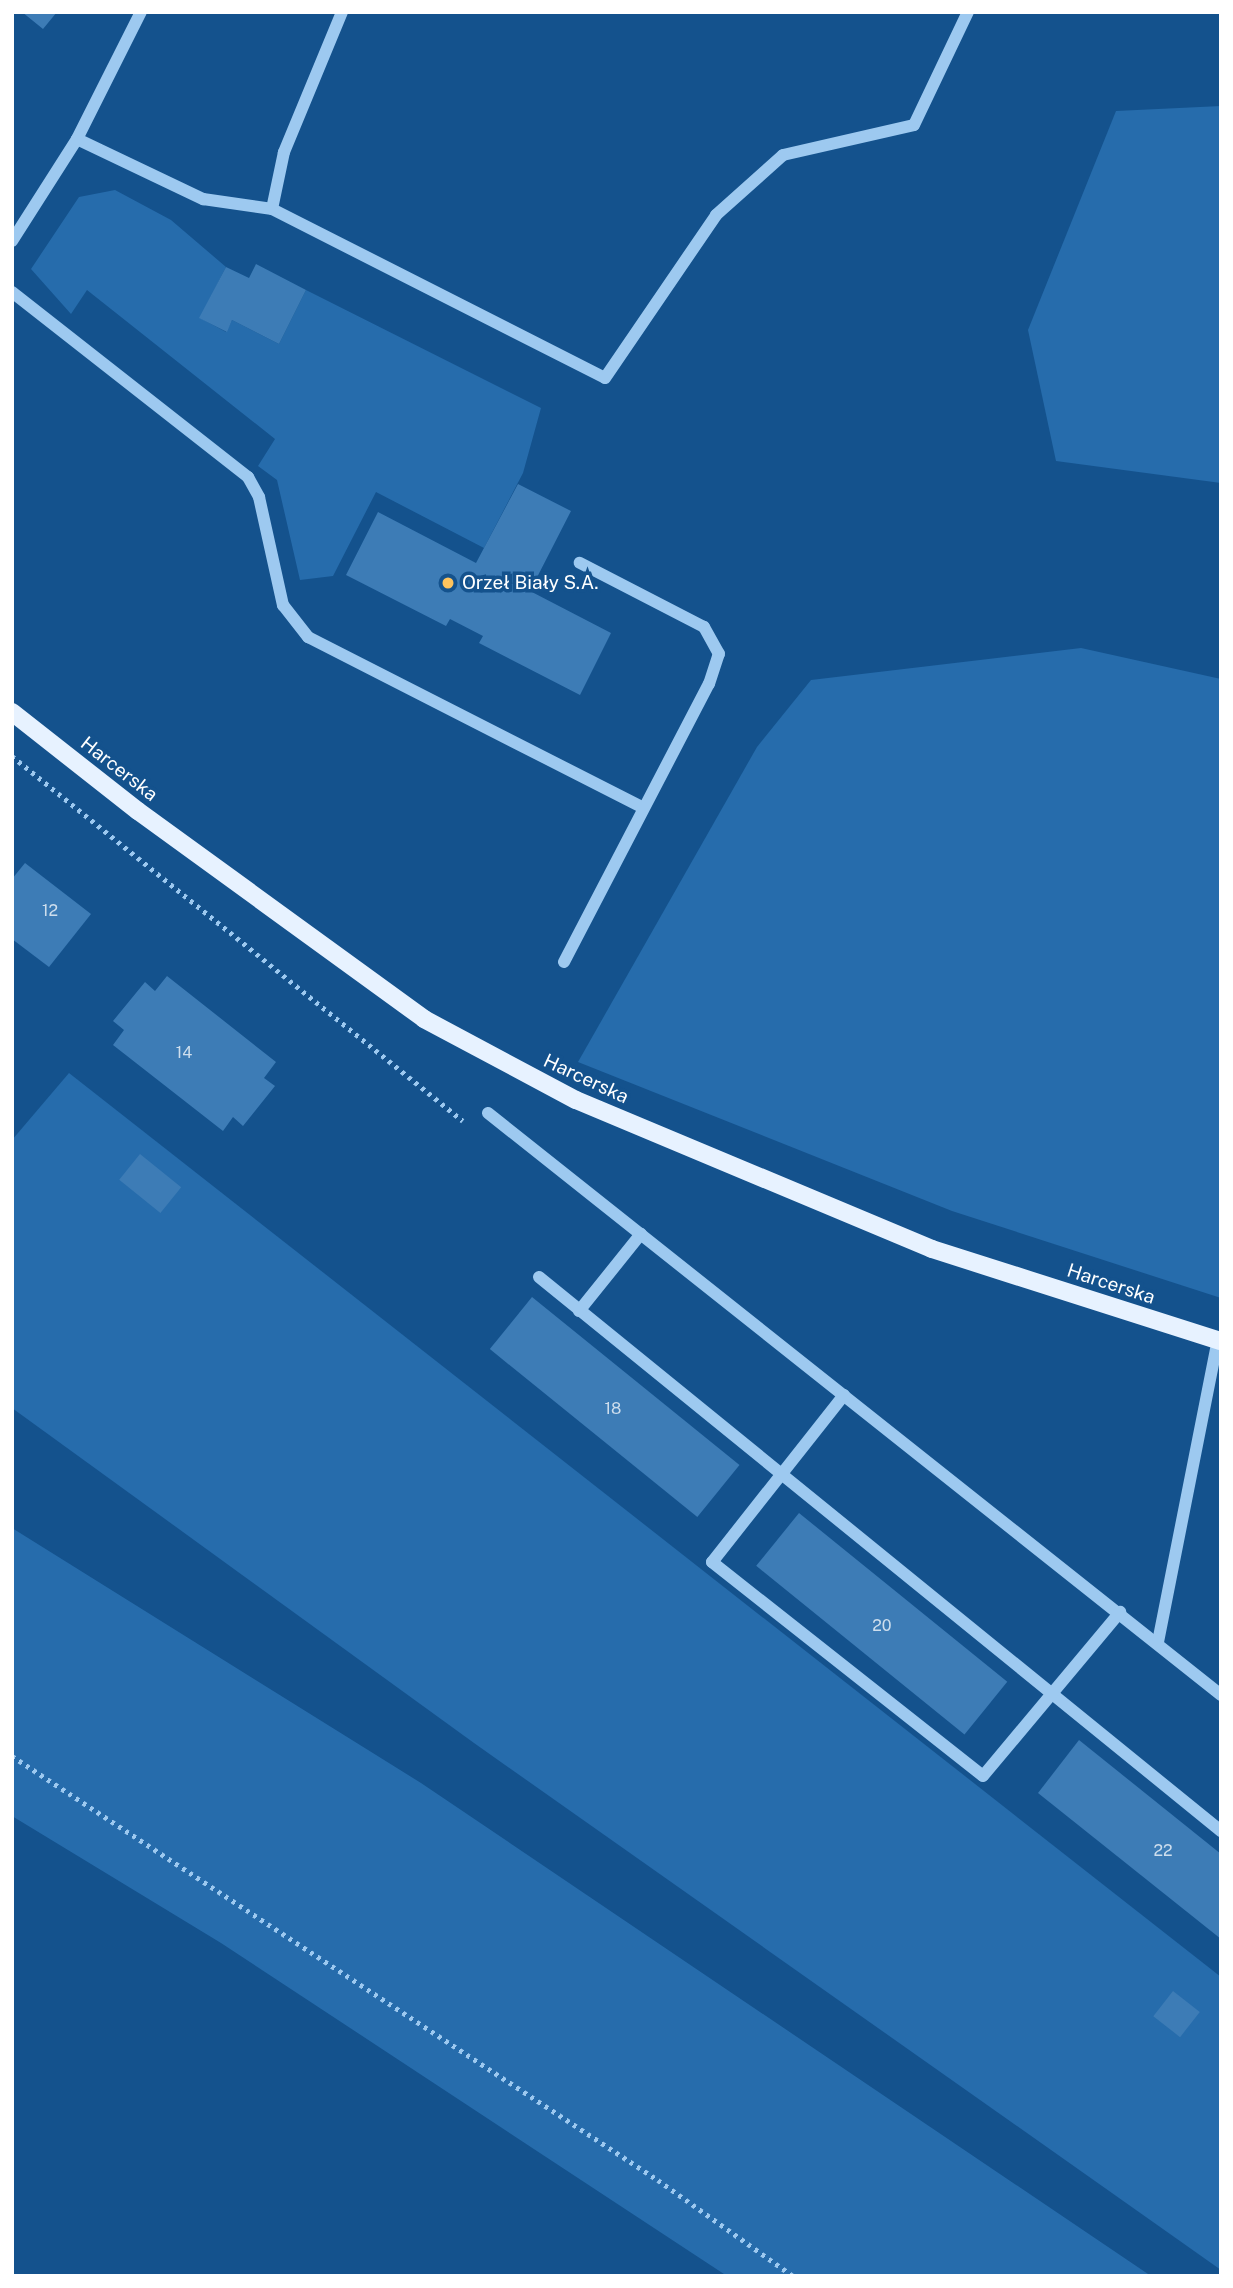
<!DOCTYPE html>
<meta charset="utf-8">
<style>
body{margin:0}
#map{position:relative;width:1233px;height:2288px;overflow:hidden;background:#14528d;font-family:"Public Sans",sans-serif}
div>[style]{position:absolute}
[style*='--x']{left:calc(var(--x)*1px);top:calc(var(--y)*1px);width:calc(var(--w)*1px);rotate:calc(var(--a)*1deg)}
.green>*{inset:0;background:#266cac}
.building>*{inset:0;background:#3d7cb6;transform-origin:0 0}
.path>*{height:4.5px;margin-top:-2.25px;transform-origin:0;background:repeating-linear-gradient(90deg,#9dc9f0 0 3.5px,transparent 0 8.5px)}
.minor>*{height:12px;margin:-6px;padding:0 6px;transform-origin:6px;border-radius:6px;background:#9dc9f0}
.major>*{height:18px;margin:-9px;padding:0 9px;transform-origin:9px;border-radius:9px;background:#e7f2ff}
.dots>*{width:19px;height:19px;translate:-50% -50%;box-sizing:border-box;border:4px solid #14528d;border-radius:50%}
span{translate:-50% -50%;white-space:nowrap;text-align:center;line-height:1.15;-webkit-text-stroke:7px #14528d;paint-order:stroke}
.number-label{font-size:16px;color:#cedeed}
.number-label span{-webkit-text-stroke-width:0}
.poi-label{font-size:19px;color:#fff}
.left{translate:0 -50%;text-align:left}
.street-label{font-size:19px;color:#fff}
.frame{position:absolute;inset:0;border:14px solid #fff;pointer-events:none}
</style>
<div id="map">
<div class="green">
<div style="clip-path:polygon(1221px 106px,1221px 483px,1056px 461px,1028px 330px,1116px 111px)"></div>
<div style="clip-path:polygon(115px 190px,171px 220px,226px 267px,200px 318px,226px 332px,232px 320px,279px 344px,306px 290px,541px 408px,523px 473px,484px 548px,376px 492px,333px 576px,300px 580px,277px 480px,258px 466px,275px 439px,87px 290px,71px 314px,31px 269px,79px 197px)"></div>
<div style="clip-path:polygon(1081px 648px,1221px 679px,1221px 1298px,952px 1211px,578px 1062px,757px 747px,811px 680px)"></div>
<div style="clip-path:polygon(69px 1073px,1221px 1977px,1221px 2270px,474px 1743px,12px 1408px,12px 1140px)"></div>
<div style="clip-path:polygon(12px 1528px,421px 1783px,1151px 2276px,727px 2276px,221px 1943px,12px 1816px)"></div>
</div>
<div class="building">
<div style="clip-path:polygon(22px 12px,57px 12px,43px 29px)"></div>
<div style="clip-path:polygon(256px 264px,306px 290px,279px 344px,232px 320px,227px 332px,199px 318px,226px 267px,249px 278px)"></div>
<div style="clip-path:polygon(518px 484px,571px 511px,530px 591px,611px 633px,580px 695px,479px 643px,483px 636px,450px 619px,446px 626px,346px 575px,378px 512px,476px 563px)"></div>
<div style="clip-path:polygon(25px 863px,91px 914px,49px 967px,12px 939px,12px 879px)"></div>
<div style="clip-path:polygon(167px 976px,276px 1062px,264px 1078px,275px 1086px,243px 1126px,233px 1117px,223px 1131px,113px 1045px,124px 1030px,113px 1021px,145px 982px,155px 991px)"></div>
<div style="left:140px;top:1154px;width:53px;height:33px;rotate:39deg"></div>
<div style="left:532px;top:1297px;width:267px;height:67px;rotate:39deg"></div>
<div style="left:799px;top:1513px;width:268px;height:68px;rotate:39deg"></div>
<div style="clip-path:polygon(1079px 1740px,1221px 1854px,1221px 1939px,1038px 1793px)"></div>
<div style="left:1173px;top:1991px;width:34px;height:32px;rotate:38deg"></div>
</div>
<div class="path">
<div style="--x:12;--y:756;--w:580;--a:38.98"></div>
<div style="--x:12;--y:1756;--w:773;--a:33.28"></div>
<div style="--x:658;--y:2180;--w:166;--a:35.4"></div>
</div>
<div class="minor">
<div style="--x:342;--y:12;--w:152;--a:112.5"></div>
<div style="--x:284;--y:152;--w:58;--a:101.9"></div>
<div style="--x:272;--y:209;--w:373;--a:26.9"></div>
<div style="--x:605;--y:378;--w:197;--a:-55.7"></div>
<div style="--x:716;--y:215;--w:90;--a:-41.8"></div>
<div style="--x:783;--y:155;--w:134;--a:-12.9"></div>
<div style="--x:914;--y:125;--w:125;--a:-64.5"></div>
<div style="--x:77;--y:139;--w:140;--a:25.5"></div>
<div style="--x:203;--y:199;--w:70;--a:8.2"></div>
<div style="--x:12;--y:241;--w:121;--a:-57.5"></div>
<div style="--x:77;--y:139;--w:142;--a:-63.3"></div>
<div style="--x:12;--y:292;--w:300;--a:38.1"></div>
<div style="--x:248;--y:477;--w:23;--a:61"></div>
<div style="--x:259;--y:497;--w:111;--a:77.5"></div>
<div style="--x:283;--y:605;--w:41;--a:52"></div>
<div style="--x:308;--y:637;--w:376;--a:27"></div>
<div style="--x:564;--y:962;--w:314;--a:-62.5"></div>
<div style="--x:709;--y:684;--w:32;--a:-72"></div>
<div style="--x:719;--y:654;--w:31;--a:-119"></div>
<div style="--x:704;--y:627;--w:140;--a:-152.7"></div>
<div style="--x:488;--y:1113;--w:936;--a:38.45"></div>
<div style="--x:539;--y:1277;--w:879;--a:39.09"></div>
<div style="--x:579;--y:1311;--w:99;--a:-51.2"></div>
<div style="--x:844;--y:1395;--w:213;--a:128.3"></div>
<div style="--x:712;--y:1562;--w:345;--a:38.3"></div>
<div style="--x:983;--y:1776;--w:214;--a:-50.1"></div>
<div style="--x:1158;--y:1642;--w:308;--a:-78.8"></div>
</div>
<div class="major">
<div style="--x:12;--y:712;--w:160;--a:38.2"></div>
<div style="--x:138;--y:811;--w:354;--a:36"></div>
<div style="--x:424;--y:1019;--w:172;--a:28.1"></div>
<div style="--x:576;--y:1100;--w:386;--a:22.7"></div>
<div style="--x:932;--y:1249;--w:303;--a:17.7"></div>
</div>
<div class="dots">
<div style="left:448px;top:583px;background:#ffc45d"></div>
</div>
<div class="number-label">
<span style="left:50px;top:911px">12</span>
<span style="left:184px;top:1053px">14</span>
<span style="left:613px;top:1409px">18</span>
<span style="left:882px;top:1626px">20</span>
<span style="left:1163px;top:1851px">22</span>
</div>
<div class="poi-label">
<span class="left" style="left:462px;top:583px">Orzeł Biały S.A.</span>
</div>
<div class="street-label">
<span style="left:119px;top:769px;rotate:38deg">Harcerska</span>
<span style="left:586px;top:1079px;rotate:25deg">Harcerska</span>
<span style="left:1111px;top:1284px;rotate:18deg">Harcerska</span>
</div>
<div class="frame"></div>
</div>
